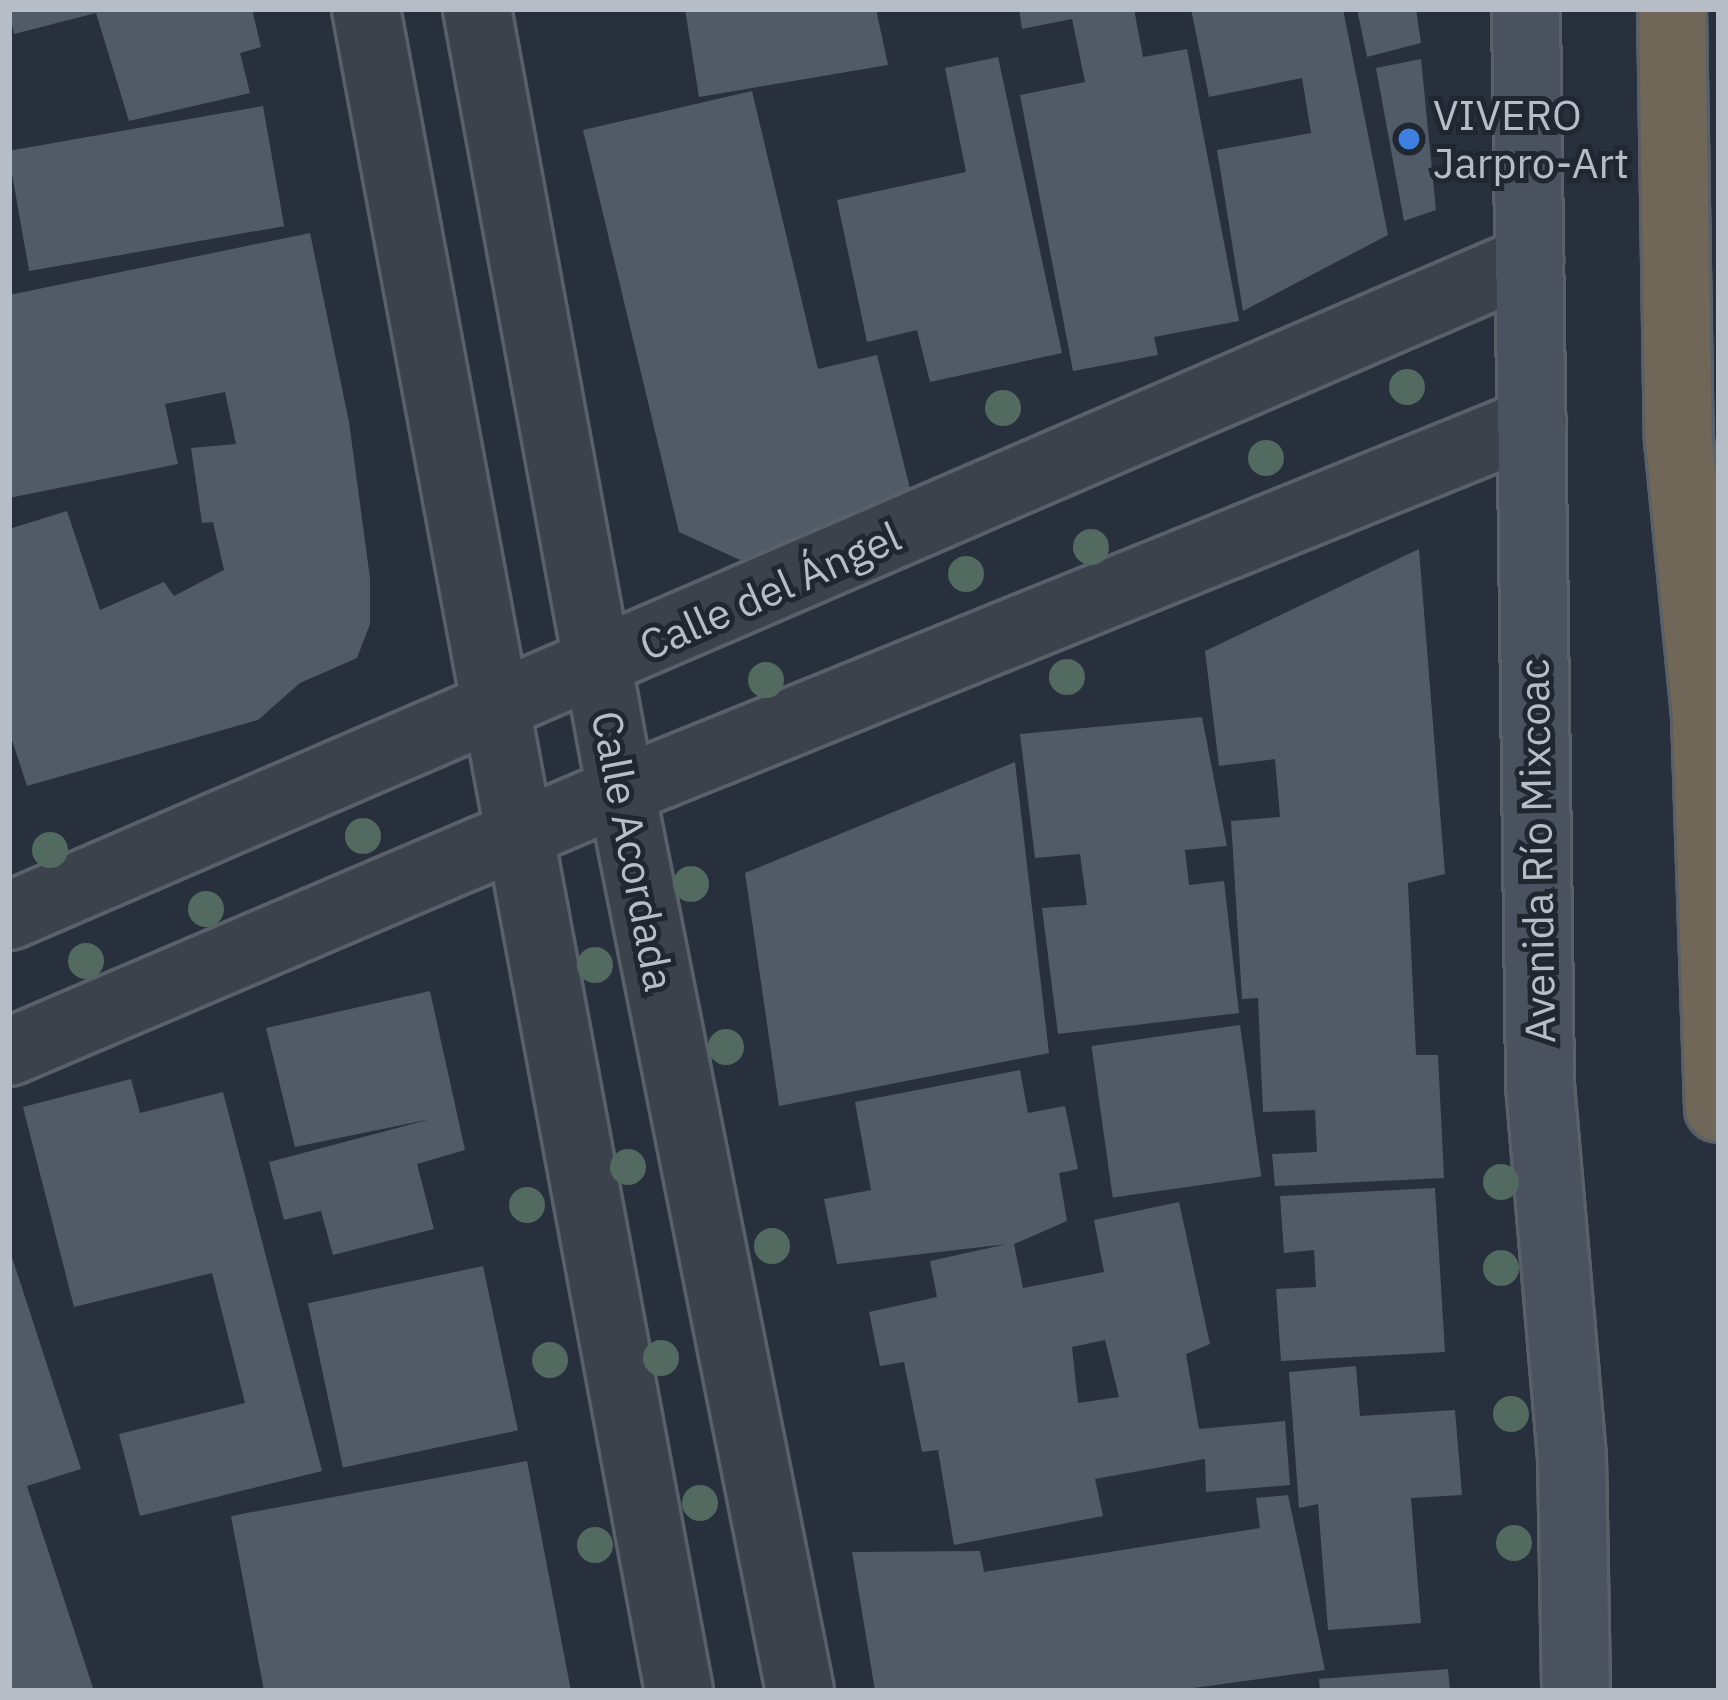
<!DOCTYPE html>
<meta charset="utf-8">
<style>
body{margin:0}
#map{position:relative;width:1728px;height:1700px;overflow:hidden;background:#27303c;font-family:"IBM Plex Sans",sans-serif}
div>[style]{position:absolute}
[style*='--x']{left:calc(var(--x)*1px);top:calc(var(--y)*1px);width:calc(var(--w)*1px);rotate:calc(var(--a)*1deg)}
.building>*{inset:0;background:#505b67;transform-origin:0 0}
.roads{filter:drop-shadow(3px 0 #59606a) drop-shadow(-3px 0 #59606a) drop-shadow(0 3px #59606a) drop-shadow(0 -3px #59606a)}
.minor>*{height:66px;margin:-33px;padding:0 33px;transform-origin:33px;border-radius:33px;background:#3b424c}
.secondary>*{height:66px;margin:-33px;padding:0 33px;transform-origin:33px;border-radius:33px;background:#49525e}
.motorway>*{height:66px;margin:-33px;padding:0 33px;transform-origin:33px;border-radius:33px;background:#716759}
.trees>*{width:36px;height:36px;margin:-18px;border-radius:50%;background:#536a61}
.dots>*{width:33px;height:33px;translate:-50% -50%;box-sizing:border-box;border:6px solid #202731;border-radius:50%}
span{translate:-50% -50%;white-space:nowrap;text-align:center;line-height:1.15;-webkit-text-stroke:10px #202731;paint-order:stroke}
.poi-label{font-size:42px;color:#b7bdc7}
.left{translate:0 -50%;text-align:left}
.street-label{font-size:42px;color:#b7bdc7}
.frame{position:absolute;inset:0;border:12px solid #b7bdc7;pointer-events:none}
</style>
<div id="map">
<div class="building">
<div style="clip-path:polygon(9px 9px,252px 9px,261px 47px,240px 53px,250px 93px,129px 121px,96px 13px,14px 34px)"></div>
<div style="clip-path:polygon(685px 9px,876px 9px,888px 65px,699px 97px)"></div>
<div style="clip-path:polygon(1019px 9px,1134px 9px,1143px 57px,1187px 49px,1239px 321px,1154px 337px,1158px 355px,1073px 371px,1020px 95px,1085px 82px,1072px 19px,1022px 29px)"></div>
<div style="clip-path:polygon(1191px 9px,1343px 9px,1388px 235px,1243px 311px,1217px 150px,1311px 133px,1302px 78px,1209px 97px)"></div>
<div style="clip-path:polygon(1357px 9px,1416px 9px,1421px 43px,1367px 57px)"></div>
<div style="clip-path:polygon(998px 57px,1062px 353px,930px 382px,917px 330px,867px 342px,837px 200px,966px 172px,945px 68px)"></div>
<div style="clip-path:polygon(1421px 59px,1436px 210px,1404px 221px,1376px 68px)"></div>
<div style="clip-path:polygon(752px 91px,818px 369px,877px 355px,913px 501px,740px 560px,679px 532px,583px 130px)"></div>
<div style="left:263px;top:106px;width:122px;height:259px;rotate:80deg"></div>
<div style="clip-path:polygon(310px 233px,349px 422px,370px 578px,370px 624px,357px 658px,300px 683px,258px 720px,27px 786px,9px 731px,9px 529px,67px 511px,100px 610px,164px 582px,174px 596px,224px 570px,213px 522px,202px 523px,191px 448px,236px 444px,225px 392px,165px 404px,178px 464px,9px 498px,9px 295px)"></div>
<div style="clip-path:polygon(1419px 549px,1445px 874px,1408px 883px,1416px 1055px,1438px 1055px,1444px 1178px,1275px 1186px,1272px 1154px,1317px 1152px,1315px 1110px,1263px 1112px,1258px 998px,1242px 999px,1231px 821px,1280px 817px,1275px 759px,1219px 766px,1205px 651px)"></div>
<div style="clip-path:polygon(1202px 717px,1227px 846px,1185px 850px,1189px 885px,1224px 881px,1239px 1013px,1058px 1034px,1042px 908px,1087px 905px,1080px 854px,1035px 858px,1020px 734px)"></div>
<div style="clip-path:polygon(1015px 762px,1049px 1053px,779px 1106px,745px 873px)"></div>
<div style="clip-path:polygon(430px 991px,465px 1150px,417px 1164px,434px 1229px,333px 1255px,321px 1211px,284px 1220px,269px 1162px,431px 1119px,295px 1147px,266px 1028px)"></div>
<div style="left:1240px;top:1025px;width:153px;height:150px;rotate:82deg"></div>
<div style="clip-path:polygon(evenodd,1020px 1070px,1028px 1113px,1065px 1106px,1078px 1169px,1059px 1173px,1067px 1221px,1014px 1244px,1023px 1288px,1104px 1272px,1094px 1220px,1179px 1202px,1210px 1344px,1186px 1354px,1199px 1429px,1285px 1421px,1290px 1485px,1206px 1492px,1205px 1459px,1095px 1479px,1103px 1516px,954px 1545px,938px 1450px,922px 1452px,904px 1362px,880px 1366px,869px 1312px,937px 1297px,930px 1261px,1007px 1244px,837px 1264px,824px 1199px,871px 1190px,855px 1102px,1020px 1070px,1105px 1340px,1119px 1397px,1078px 1403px,1072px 1347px,1105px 1340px)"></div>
<div style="clip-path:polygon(131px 1079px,140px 1113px,223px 1092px,322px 1471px,140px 1516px,119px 1434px,245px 1403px,212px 1273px,74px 1307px,23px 1107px)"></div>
<div style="clip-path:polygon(1435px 1188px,1445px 1352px,1281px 1361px,1276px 1289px,1316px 1287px,1314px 1250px,1284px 1253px,1280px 1196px)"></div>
<div style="clip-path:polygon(9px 1248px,81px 1469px,27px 1486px,94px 1691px,9px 1691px)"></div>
<div style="left:483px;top:1266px;width:168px;height:179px;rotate:78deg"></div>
<div style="clip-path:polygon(1356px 1366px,1360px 1416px,1455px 1410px,1462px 1495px,1411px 1498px,1421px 1623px,1328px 1630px,1318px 1504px,1299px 1508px,1289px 1372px)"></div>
<div style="clip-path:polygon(527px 1461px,571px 1691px,264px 1691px,231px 1516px)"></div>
<div style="clip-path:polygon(1288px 1495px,1325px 1670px,1172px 1691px,875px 1691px,852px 1552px,980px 1551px,984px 1572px,1260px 1528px,1256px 1498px)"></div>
<div style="clip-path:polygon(1448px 1669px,1450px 1691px,1320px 1691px,1319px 1679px)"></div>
</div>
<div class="roads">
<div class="minor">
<div style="--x:366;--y:9;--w:1711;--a:79.46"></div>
<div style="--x:477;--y:9;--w:795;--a:79.57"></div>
<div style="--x:621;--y:791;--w:918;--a:78.75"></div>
<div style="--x:9;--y:916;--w:1656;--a:-23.34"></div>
<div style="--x:9;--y:1052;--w:665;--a:-23.1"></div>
<div style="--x:621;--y:791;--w:983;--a:-22.05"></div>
</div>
<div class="secondary">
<div style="--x:1526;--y:9;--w:1076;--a:89.25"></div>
<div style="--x:1540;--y:1085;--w:373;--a:85.1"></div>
<div style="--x:1572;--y:1457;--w:234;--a:89"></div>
</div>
<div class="motorway">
<div style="--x:1672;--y:9;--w:431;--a:89.1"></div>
<div style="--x:1679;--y:440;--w:277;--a:84.4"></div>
<div style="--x:1706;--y:716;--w:392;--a:88.1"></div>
</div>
</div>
<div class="trees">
<div style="left:1407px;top:387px"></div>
<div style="left:1003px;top:408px"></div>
<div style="left:1266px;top:458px"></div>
<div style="left:1091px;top:547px"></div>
<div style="left:966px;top:574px"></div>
<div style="left:1067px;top:677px"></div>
<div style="left:766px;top:680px"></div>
<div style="left:363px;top:836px"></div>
<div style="left:50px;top:850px"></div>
<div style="left:691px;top:884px"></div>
<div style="left:206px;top:909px"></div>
<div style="left:86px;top:961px"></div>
<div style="left:595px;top:965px"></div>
<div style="left:726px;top:1047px"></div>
<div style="left:628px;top:1167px"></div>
<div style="left:1501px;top:1182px"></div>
<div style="left:527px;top:1205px"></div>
<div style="left:772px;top:1246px"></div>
<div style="left:1501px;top:1268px"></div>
<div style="left:661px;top:1358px"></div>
<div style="left:550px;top:1360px"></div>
<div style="left:1511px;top:1414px"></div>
<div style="left:700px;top:1503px"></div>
<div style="left:1514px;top:1543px"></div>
<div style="left:595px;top:1545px"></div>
</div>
<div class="dots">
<div style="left:1409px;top:139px;background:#3f7fe0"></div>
</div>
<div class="poi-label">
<span class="left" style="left:1433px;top:139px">VIVERO<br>Jarpro-Art</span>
</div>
<div class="street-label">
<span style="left:770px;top:591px;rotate:-24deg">Calle del Ángel</span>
<span style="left:633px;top:851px;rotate:79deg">Calle Acordada</span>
<span style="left:1537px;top:851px;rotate:-91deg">Avenida Río Mixcoac</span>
</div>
<div class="frame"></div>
</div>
